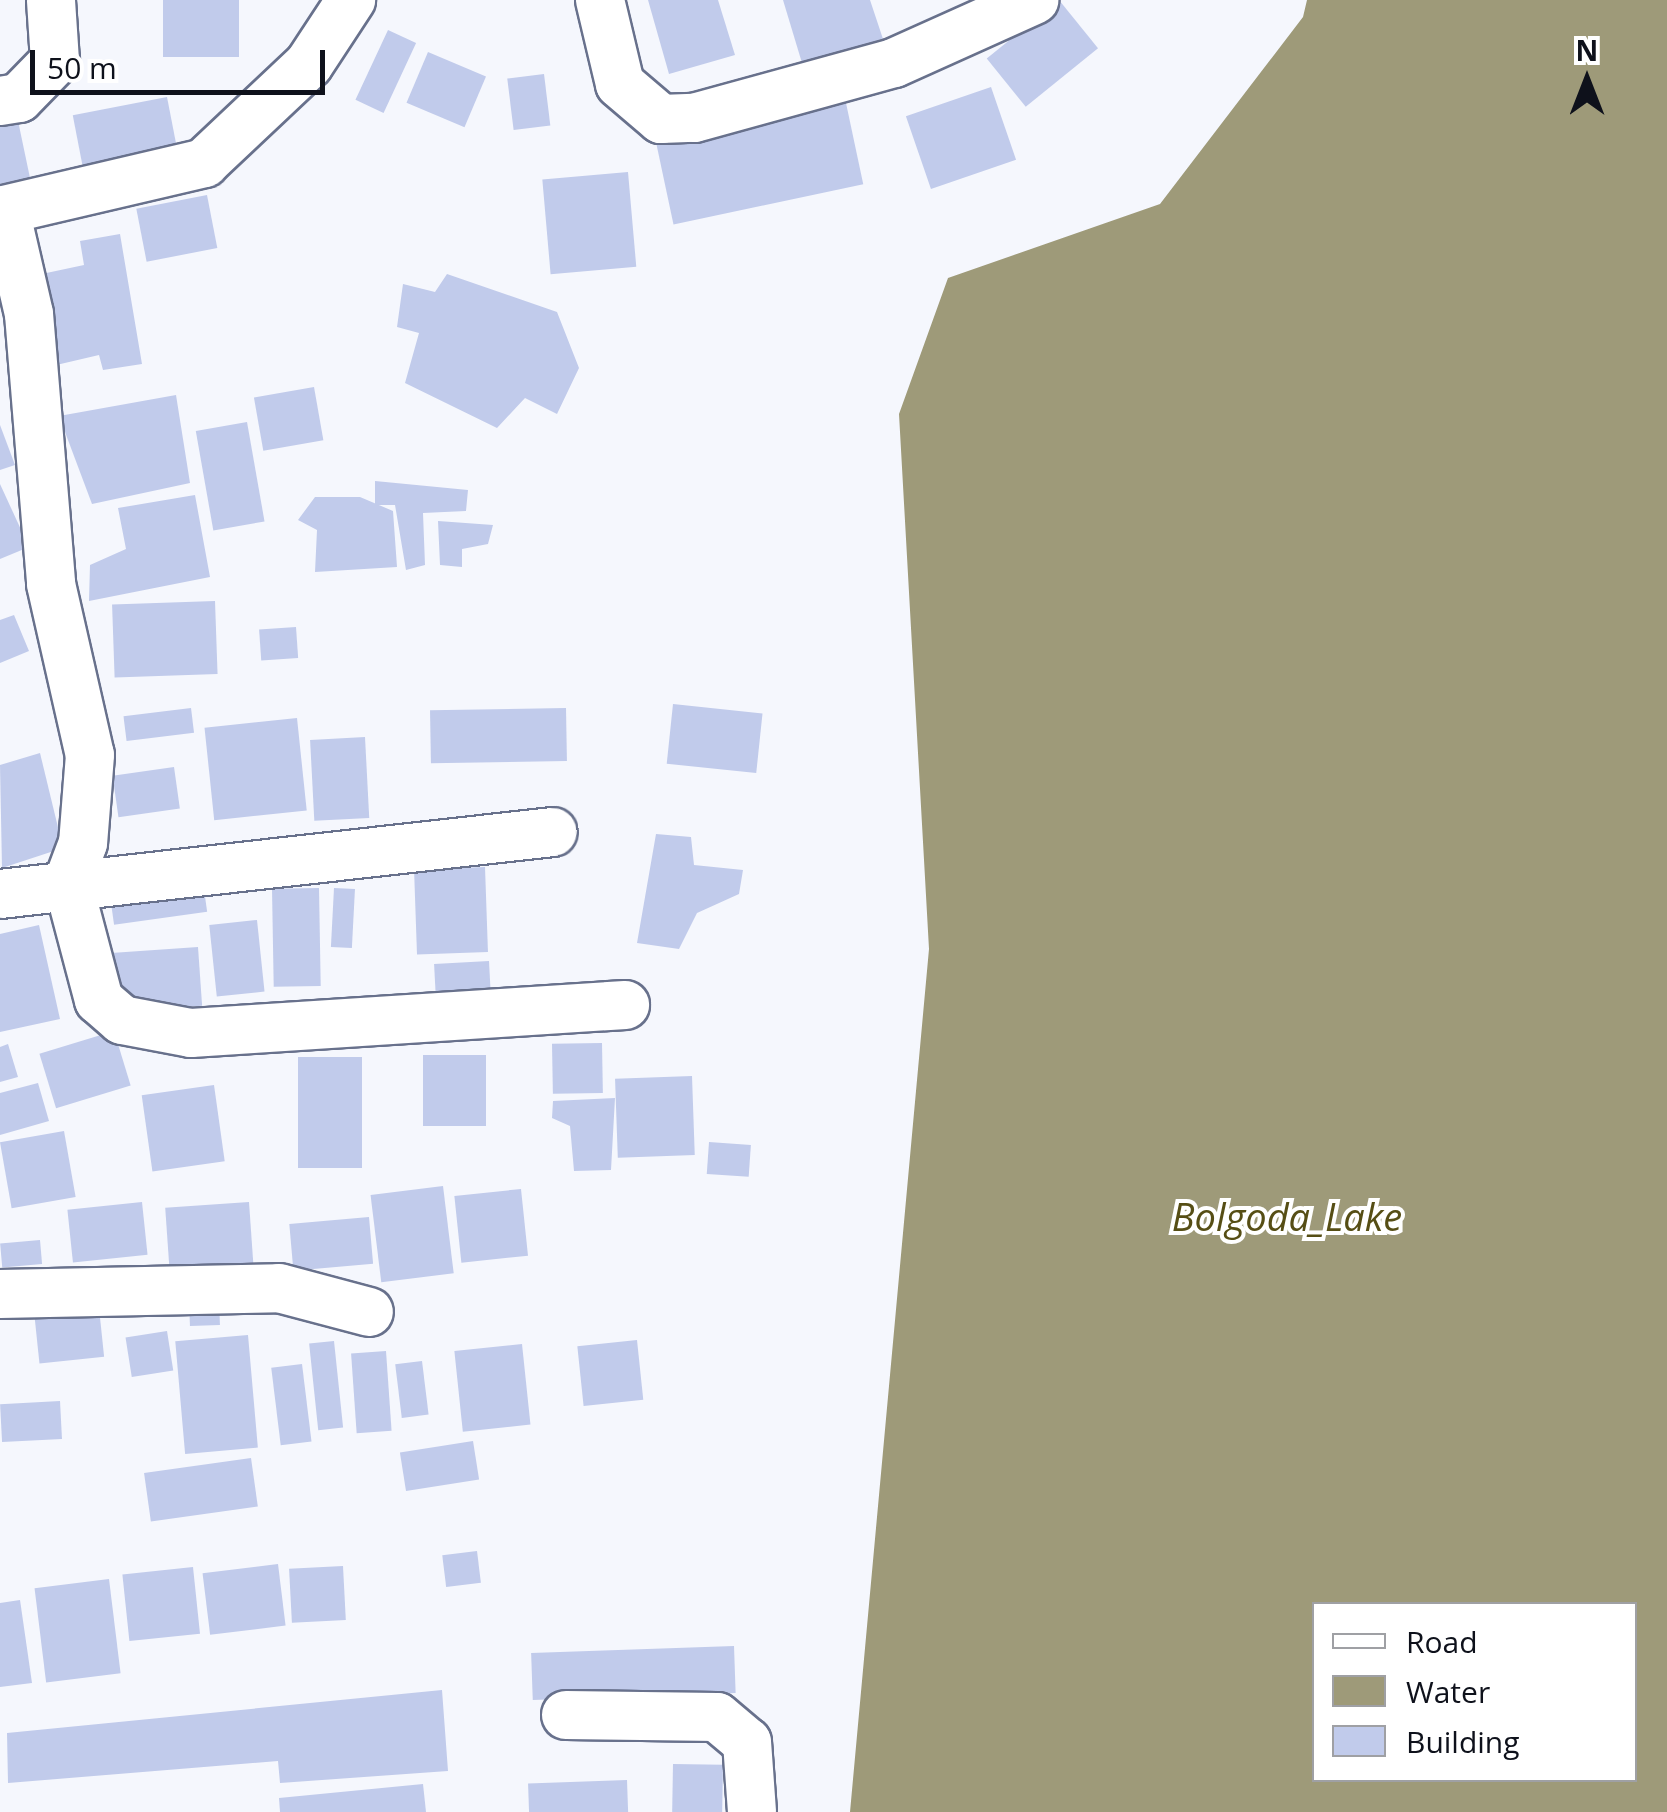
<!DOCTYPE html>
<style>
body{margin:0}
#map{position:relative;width:1667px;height:1812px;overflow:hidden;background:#f5f7fd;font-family:"Open Sans",sans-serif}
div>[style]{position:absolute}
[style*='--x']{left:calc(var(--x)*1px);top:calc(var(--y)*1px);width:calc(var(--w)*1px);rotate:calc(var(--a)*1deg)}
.water>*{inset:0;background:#9e9a79}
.building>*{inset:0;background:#c1cbeb;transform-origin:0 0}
.roads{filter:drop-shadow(2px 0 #68718c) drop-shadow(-2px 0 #68718c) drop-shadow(0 2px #68718c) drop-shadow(0 -2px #68718c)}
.minor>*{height:48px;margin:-24px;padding:0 24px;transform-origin:24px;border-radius:24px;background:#fff}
span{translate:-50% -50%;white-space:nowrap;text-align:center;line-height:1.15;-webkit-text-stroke:8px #fff;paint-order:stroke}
.water-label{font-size:38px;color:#564e15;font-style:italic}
.legend{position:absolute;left:1312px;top:1602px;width:325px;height:180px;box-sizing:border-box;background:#fff;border:2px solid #9fa0a4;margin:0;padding:12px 18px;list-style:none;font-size:30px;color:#0e111b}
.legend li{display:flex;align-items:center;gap:20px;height:50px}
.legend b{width:50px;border:2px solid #9fa0a4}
.north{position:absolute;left:1537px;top:30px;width:100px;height:100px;-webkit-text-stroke:8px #fff;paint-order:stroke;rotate:0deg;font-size:28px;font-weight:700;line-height:40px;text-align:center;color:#0e111b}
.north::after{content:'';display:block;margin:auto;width:35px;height:45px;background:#0e111b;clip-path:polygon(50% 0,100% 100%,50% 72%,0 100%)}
.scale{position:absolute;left:30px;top:50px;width:295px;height:45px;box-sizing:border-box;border:5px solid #0e111b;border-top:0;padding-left:12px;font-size:30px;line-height:35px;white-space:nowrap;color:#0e111b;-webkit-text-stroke:8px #fff;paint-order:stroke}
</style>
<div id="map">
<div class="water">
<div style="clip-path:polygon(evenodd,1307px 0,1667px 0,1667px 1812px,850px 1812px,929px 949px,899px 414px,948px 278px,1160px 204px,1303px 17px,1307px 0,1314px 1604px,1634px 1604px,1634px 1780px,1314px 1780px,1314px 1604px)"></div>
</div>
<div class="building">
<div style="left:163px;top:0;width:76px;height:57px"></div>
<div style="clip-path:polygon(648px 0,718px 0,735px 55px,669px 74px)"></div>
<div style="clip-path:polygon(783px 0,870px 0,883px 39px,802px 63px)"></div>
<div style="left:1059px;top:0;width:62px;height:93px;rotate:51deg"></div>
<div style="left:388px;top:30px;width:31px;height:77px;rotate:25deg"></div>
<div style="left:428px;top:52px;width:63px;height:55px;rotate:23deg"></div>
<div style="left:544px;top:74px;width:52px;height:37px;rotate:83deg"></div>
<div style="left:991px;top:87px;width:77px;height:90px;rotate:71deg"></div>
<div style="left:167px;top:97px;width:51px;height:96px;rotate:79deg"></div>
<div style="left:846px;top:103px;width:83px;height:194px;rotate:78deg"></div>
<div style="clip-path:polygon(17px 116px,30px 178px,0 184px,0 119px)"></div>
<div style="left:628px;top:172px;width:95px;height:86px;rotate:85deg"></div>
<div style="left:207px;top:195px;width:54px;height:72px;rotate:79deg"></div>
<div style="clip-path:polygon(120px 234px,142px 364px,103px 370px,99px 355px,52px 366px,37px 275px,84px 265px,80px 241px)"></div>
<div style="clip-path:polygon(447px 274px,557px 312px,579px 368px,557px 414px,525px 398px,497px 428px,405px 383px,419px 333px,397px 327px,403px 284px,435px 292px)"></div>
<div style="left:314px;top:387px;width:54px;height:61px;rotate:80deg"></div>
<div style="clip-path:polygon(176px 395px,190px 483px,92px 504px,59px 416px)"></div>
<div style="left:247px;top:422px;width:101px;height:52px;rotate:80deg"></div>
<div style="clip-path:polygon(0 425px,15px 465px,0 470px)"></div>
<div style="clip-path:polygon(375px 481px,468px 490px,466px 511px,423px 513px,425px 565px,406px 570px,395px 505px,375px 505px)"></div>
<div style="clip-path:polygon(0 484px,29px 547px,0 559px)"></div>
<div style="clip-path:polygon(195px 495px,210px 577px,89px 601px,90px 565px,126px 549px,118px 508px)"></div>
<div style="clip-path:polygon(315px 497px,360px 497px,393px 511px,397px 567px,315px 572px,317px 530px,298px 520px)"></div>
<div style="clip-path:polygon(438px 521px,493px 525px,488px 544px,462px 549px,462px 567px,440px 565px)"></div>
<div style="left:215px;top:601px;width:73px;height:103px;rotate:88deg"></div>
<div style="clip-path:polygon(14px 615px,29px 651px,0 663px,0 620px)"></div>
<div style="left:296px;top:627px;width:31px;height:37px;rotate:86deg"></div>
<div style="left:673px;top:704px;width:90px;height:60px;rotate:6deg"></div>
<div style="left:191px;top:708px;width:25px;height:68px;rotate:83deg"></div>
<div style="left:566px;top:708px;width:53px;height:136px;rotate:89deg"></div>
<div style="left:297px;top:718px;width:93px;height:93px;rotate:84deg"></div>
<div style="left:365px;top:737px;width:81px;height:55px;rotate:87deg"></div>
<div style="clip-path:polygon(40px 753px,63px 848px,2px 868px,0 765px)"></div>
<div style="left:174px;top:767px;width:42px;height:62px;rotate:82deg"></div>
<div style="clip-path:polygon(656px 834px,691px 837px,694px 865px,743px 870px,739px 894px,697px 913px,679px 949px,637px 943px)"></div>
<div style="left:485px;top:867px;width:85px;height:71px;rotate:88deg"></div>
<div style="left:202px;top:875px;width:37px;height:94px;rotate:82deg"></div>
<div style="left:319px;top:888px;width:98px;height:47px;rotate:89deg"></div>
<div style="left:334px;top:888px;width:21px;height:59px;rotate:3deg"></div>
<div style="left:257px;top:920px;width:72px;height:48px;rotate:84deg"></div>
<div style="clip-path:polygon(39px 925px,60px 1019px,0 1032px,0 934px)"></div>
<div style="left:198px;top:947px;width:59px;height:87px;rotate:86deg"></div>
<div style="left:489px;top:961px;width:38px;height:55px;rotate:87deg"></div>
<div style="left:114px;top:1031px;width:57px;height:78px;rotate:73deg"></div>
<div style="left:602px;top:1043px;width:50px;height:50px;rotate:89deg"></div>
<div style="clip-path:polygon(8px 1044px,18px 1077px,0 1082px,0 1047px)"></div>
<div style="left:423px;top:1055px;width:63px;height:71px"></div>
<div style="left:298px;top:1057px;width:64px;height:111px"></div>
<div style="left:692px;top:1076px;width:79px;height:77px;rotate:88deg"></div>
<div style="clip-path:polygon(38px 1083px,49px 1121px,0 1135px,0 1093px)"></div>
<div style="left:214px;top:1085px;width:77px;height:73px;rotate:82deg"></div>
<div style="clip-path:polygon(615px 1098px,611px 1170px,574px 1171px,570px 1126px,552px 1118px,553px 1101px)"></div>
<div style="left:64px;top:1131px;width:67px;height:65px;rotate:80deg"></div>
<div style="left:709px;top:1142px;width:42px;height:32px;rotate:4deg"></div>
<div style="left:443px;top:1186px;width:88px;height:73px;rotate:83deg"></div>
<div style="left:521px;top:1189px;width:67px;height:67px;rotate:84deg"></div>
<div style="left:142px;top:1202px;width:53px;height:75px;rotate:84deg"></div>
<div style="left:249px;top:1202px;width:64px;height:84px;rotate:86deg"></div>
<div style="left:369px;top:1217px;width:47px;height:80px;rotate:85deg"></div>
<div style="left:40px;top:1240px;width:24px;height:40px;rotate:85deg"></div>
<div style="left:219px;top:1298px;width:27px;height:30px;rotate:88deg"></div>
<div style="left:99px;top:1308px;width:49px;height:65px;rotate:84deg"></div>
<div style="left:167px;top:1331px;width:40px;height:42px;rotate:81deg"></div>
<div style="left:248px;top:1335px;width:113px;height:73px;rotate:85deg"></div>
<div style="left:637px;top:1340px;width:60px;height:60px;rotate:84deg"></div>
<div style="left:334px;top:1341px;width:87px;height:25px;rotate:84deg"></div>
<div style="left:522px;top:1344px;width:81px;height:68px;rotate:84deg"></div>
<div style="left:386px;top:1351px;width:80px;height:35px;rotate:86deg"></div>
<div style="left:422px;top:1361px;width:54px;height:27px;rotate:83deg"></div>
<div style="left:302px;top:1364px;width:78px;height:31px;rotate:83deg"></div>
<div style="left:60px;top:1401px;width:38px;height:60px;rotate:87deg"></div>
<div style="left:473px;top:1441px;width:39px;height:74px;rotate:81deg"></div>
<div style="left:251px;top:1458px;width:49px;height:108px;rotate:82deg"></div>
<div style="left:477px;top:1551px;width:32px;height:35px;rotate:83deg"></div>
<div style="left:278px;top:1564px;width:62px;height:76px;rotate:83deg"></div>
<div style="left:343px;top:1566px;width:54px;height:54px;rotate:87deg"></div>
<div style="left:193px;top:1567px;width:67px;height:71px;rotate:84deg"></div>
<div style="left:109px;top:1579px;width:95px;height:75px;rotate:83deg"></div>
<div style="clip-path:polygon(20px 1600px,32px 1683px,0 1687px,0 1603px)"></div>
<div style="left:734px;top:1646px;width:47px;height:203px;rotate:88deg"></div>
<div style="clip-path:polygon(442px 1690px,448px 1771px,280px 1783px,278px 1761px,8px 1783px,7px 1733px)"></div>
<div style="left:673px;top:1764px;width:50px;height:48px;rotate:1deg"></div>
<div style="left:627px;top:1780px;width:32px;height:99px;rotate:88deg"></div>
<div style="clip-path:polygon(423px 1784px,426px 1812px,280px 1812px,279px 1798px)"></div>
</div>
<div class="roads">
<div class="minor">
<div style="--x:600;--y:0;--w:86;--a:76.6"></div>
<div style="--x:620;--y:84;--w:54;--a:40.5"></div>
<div style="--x:661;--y:119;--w:33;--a:-2"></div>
<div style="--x:694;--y:118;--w:207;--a:-15.4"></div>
<div style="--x:894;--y:63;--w:154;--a:-24.2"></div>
<div style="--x:0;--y:101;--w:19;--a:-9"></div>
<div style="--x:19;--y:98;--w:52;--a:-45.8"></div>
<div style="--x:55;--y:61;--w:61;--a:-93.8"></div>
<div style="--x:5;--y:210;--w:107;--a:77"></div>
<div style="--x:29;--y:314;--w:271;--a:85.3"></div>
<div style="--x:51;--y:584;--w:175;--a:77.2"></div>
<div style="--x:90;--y:755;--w:88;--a:94.5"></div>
<div style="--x:83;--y:843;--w:43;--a:110.6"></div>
<div style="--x:68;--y:883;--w:121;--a:75.2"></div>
<div style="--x:99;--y:1000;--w:30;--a:41"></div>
<div style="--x:122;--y:1020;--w:70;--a:10.7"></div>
<div style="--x:191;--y:1033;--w:435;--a:-3.7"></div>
<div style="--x:0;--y:211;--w:210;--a:-13.2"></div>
<div style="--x:204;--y:163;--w:144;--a:-43.3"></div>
<div style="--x:309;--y:64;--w:77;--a:-56.7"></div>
<div style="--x:0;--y:894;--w:556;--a:-6.4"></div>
<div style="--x:0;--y:1294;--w:279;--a:-1.2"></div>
<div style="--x:279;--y:1288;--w:93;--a:14.9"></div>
<div style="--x:566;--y:1715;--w:151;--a:0.8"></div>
<div style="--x:717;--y:1717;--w:39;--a:40"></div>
<div style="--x:747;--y:1742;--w:70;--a:85.9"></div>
</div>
</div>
<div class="water-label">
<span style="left:1287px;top:1217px">Bolgoda_Lake</span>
</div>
<ul class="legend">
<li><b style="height:12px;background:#fff"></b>Road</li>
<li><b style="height:28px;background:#9e9a79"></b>Water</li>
<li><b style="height:28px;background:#c1cbeb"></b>Building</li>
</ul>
<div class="north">N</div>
<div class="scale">50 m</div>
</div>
